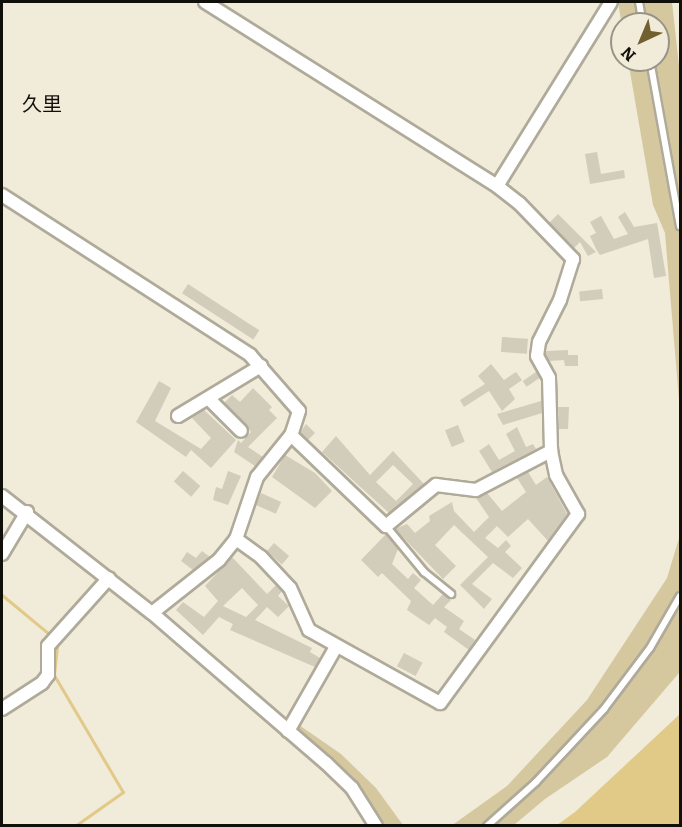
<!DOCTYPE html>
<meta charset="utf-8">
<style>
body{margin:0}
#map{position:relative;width:682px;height:827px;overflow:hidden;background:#f1ebda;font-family:Bitter,"Noto Sans JP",serif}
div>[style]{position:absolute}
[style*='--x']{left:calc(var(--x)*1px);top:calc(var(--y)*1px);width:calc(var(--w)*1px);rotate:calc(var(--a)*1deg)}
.green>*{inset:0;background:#d5c89f}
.water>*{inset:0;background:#e1ca87}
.stream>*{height:3px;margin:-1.5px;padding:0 1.5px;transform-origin:1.5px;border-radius:1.5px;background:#e1ca87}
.building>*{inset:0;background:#d2ccbb;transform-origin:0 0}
.roads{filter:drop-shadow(2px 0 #afaa99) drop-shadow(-2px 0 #afaa99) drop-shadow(0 2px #afaa99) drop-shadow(0 -2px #afaa99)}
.lane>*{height:6px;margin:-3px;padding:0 3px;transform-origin:3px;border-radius:3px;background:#fff}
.street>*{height:12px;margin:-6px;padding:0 6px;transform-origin:6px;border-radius:6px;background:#fff}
span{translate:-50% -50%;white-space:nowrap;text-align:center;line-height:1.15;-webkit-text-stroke:4.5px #f1ebda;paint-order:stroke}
.quarter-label{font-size:20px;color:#110f09}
.frame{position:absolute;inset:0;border:3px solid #110f09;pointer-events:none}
.north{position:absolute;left:610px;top:12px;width:60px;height:60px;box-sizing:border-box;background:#f1ebda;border:2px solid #979386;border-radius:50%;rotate:224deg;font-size:16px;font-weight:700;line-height:24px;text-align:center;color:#110f09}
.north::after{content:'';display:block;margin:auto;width:21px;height:27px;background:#71612f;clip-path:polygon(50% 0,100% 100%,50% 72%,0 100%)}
</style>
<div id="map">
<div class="green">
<div style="clip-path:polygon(618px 2px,672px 2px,680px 75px,680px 412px,665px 233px,653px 205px,628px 60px,658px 60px,658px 24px,622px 26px)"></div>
<div style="clip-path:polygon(680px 535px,679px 673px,607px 757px,545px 799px,514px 825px,451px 826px,507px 786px,587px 700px,667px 578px)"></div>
<div style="clip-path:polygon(299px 725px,341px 754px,376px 788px,403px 825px,383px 825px,357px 785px,296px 732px)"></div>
</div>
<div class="water">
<div style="clip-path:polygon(680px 714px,680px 825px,557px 825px,575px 812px)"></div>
</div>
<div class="stream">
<div style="--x:2;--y:595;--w:61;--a:39.7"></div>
<div style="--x:57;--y:646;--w:29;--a:96"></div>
<div style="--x:54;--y:675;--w:136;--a:59.5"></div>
<div style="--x:123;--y:792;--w:59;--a:144.7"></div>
</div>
<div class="building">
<div style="clip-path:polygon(597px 152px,601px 174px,624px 170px,625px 178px,590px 184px,585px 154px)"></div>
<div style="clip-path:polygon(625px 212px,634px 227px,657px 223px,666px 276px,654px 278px,648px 239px,600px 255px,597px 251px,590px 236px,596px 233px,590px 222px,601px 216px,614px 239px,628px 234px,618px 217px)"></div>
<div style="clip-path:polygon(558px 214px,596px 252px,588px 256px,580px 242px,574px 248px,549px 223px)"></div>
<div style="left:188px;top:284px;width:85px;height:11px;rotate:33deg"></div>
<div style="left:602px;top:289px;width:10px;height:23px;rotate:84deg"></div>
<div style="left:502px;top:337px;width:26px;height:15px;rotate:4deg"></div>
<div style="clip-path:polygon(568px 350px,568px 355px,578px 355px,578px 366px,565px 366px,564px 360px,549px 361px,546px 356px,546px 351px)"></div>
<div style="clip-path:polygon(491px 364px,504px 380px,516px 372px,522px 380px,509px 389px,515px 399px,502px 411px,489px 391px,464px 407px,460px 400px,485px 384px,478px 376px)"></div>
<div style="left:536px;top:372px;width:7px;height:16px;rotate:56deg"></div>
<div style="clip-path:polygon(159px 381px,171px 388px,155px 421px,201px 449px,211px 438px,192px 418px,204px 410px,236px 440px,211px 468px,191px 450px,186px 457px,136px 422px)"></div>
<div style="clip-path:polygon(253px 388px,272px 407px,269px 410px,277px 418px,248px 447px,263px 457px,255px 466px,234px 452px,238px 440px,241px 443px,251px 432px,224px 403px,232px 395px,240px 402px)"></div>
<div style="clip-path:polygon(541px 401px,542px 413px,503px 425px,497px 414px)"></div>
<div style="clip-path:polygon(558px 407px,569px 407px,568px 429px,559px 429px)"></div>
<div style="clip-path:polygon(306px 424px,315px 433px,308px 440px,300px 433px)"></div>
<div style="left:458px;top:425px;width:18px;height:14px;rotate:68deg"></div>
<div style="clip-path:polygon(517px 427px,526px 447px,533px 444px,536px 449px,492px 472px,479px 451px,489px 444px,499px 460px,515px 451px,506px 434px)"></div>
<div style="clip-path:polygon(evenodd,336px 436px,370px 475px,393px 451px,424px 484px,389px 513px,322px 452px,336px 436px,393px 465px,413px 484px,396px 501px,376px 482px,393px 465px)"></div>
<div style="clip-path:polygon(285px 455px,315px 473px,332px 491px,315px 508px,272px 477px)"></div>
<div style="left:183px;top:471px;width:23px;height:14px;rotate:41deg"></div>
<div style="clip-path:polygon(228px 471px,241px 476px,228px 505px,213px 500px,216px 487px,222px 489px)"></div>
<div style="clip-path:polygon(528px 472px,536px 485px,547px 477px,567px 514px,548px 541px,528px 519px,508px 537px,497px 526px,485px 538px,498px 548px,506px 540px,511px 546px,505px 552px,522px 568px,513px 578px,493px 563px,472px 584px,492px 599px,484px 609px,460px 585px,488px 557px,454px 525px,435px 545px,456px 566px,443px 579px,395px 529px,407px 524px,415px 533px,430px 521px,429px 516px,452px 502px,454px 511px,474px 532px,489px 517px,476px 498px,487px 493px,502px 511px,526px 492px,517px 478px)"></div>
<div style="left:261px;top:493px;width:22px;height:13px;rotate:24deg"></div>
<div style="clip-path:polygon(386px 534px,398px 549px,392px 564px,408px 579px,413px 573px,421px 580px,414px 588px,433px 605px,443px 594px,451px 600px,444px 607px,464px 621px,459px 629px,475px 640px,469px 650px,444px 632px,447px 627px,435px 618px,429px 625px,407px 610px,411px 601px,382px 573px,378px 577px,361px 560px)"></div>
<div style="left:274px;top:543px;width:20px;height:11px;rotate:41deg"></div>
<div style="clip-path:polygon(202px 551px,210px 557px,193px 570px,181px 561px,187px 552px,196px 558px)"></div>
<div style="clip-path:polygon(evenodd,232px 557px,267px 594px,276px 585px,282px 591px,278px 596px,289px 606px,278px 617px,267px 607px,255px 620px,312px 648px,310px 652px,320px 658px,315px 667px,230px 630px,233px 624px,219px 617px,203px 635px,176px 610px,183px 602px,204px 617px,218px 601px,205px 586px,232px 557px,242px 588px,258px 605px,246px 617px,223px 606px,242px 588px)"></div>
<div style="left:404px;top:653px;width:21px;height:15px;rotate:28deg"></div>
</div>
<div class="roads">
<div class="lane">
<div style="--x:639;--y:2;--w:22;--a:80"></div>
<div style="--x:650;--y:60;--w:169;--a:79.8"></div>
<div style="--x:386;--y:526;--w:60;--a:50.4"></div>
<div style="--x:424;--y:572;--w:35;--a:39"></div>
<div style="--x:487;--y:826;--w:66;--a:-41.9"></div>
<div style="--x:536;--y:782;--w:100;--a:-47"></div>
<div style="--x:604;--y:709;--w:76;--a:-53"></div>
<div style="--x:650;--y:648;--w:60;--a:-60"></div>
</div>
<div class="street">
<div style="--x:205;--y:2;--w:345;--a:32.2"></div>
<div style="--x:497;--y:186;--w:28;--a:38"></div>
<div style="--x:519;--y:203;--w:78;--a:46"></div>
<div style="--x:573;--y:259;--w:43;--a:107.6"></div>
<div style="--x:560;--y:300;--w:47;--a:116.6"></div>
<div style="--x:539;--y:342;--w:14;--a:98"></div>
<div style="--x:537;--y:356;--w:25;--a:61"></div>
<div style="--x:549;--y:378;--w:73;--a:88.4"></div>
<div style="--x:551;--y:451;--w:25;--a:78"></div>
<div style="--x:556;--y:475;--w:45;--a:60.6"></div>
<div style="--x:578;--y:514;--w:234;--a:126.1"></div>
<div style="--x:440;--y:703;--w:150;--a:-150.9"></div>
<div style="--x:309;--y:630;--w:46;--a:-114.3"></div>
<div style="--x:290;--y:588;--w:42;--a:-133.1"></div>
<div style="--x:261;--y:557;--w:31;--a:-144"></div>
<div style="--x:497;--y:186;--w:216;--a:-58.2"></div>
<div style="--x:2;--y:195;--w:295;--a:32.8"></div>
<div style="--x:250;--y:355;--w:74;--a:48.8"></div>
<div style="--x:299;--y:411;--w:25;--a:108"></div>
<div style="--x:291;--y:435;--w:54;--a:129"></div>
<div style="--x:257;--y:477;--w:65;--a:108.7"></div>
<div style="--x:236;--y:539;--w:27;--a:129"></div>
<div style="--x:219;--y:560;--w:85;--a:141.7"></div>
<div style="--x:209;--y:399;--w:45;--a:45"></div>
<div style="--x:178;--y:416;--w:97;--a:-31.1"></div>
<div style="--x:291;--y:435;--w:132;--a:43.8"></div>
<div style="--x:386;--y:526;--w:65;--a:-39.4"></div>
<div style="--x:436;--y:485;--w:40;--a:7.1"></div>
<div style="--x:476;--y:490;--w:85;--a:-27.5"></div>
<div style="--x:2;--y:496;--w:190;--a:38"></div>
<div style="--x:152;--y:613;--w:230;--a:40.8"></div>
<div style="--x:326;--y:763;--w:36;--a:44"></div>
<div style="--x:352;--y:788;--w:45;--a:57.7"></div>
<div style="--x:2;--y:554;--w:49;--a:-59.2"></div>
<div style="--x:2;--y:709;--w:48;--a:-33"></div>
<div style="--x:42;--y:683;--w:10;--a:-53"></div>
<div style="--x:48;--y:675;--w:29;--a:-90"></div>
<div style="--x:48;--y:646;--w:91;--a:-48.1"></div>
<div style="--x:288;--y:731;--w:97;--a:-60.3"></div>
</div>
</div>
<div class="quarter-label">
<span style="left:42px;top:104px">久里</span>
</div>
<div class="frame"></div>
<div class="north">N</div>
</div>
